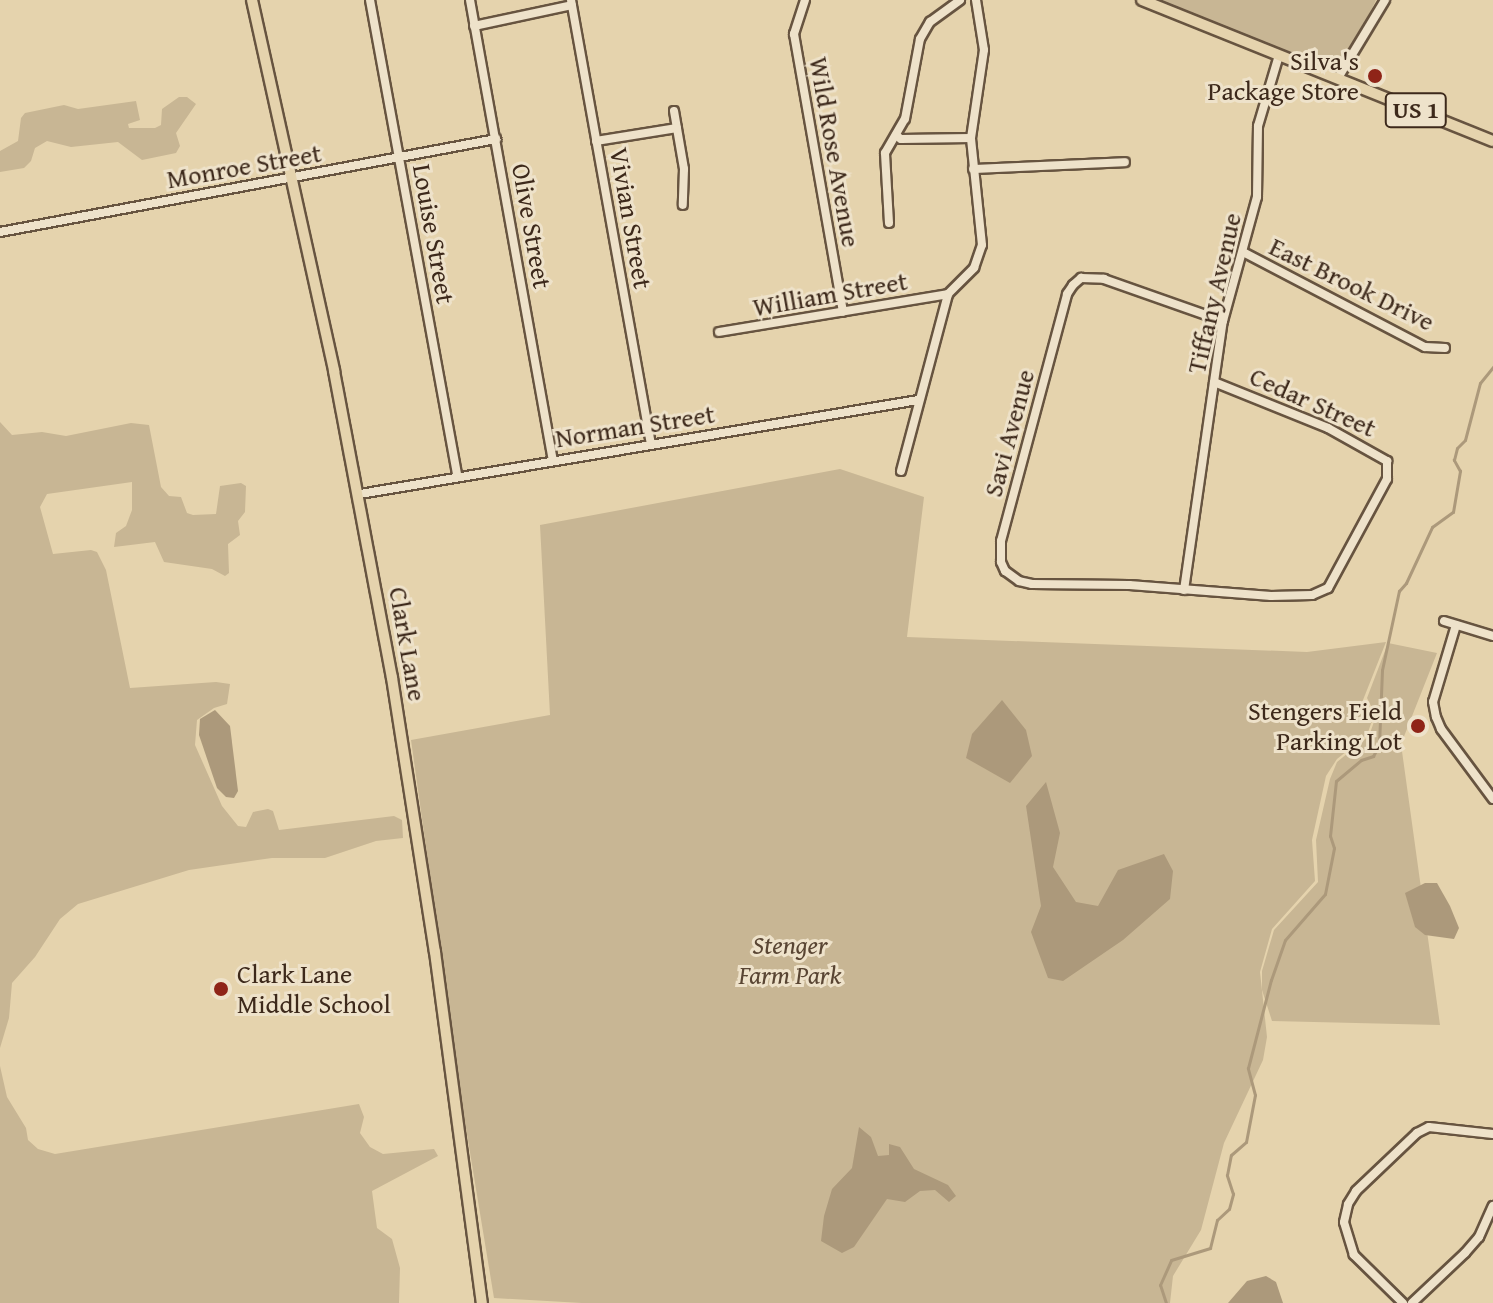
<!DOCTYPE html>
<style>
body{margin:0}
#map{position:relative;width:1493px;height:1303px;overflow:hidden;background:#e5d3ad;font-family:"Gentium Book Plus",serif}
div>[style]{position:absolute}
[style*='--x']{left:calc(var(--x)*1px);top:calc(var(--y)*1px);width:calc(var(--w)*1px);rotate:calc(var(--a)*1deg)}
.green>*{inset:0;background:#c8b694}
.water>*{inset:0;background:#ac997b}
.stream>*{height:3px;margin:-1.5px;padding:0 1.5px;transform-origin:1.5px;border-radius:1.5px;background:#ac997b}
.roads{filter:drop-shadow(2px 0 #675440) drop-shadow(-2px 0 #675440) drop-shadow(0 2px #675440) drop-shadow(0 -2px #675440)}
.minor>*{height:8px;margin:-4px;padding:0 4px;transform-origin:4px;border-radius:4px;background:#eee2ca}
.major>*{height:10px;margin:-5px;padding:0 5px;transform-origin:5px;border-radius:5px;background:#e5d3ad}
.dots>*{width:22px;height:22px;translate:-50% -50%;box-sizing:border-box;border:4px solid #eee2ca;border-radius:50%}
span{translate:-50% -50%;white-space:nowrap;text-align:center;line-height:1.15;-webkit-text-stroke:6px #eee2ca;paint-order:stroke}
.shield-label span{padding:2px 6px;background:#eee2ca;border:2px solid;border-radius:6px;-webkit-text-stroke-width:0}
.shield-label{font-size:24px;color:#3d291b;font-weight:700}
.poi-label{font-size:26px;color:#3d291b}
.right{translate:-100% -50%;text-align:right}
.left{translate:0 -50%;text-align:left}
.street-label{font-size:26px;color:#3d291b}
.park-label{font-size:26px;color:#594533;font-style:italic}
</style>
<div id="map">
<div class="green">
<div style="clip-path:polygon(1152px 0,1376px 0,1338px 78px)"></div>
<div style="clip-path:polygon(179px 97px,187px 97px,196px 104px,176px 133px,180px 146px,176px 153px,142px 160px,118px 142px,71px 147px,47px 141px,35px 148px,31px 161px,24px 168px,0 172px,0 151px,18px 141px,21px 118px,25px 113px,64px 105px,78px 109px,136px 101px,140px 120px,128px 124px,129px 128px,155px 128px,161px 125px,162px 109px)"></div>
<div style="clip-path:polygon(0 422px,12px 435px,42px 432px,66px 436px,131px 423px,149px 425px,161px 487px,169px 496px,181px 497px,187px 513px,193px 515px,216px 514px,220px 486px,241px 483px,246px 486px,245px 512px,238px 521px,240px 535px,228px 544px,229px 573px,225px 576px,212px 569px,164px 562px,155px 542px,114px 547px,116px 533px,126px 526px,132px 510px,132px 482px,47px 494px,40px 507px,53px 554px,91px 550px,97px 552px,106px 570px,130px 688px,216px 682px,230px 684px,227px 704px,214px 708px,197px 720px,195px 745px,222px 806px,238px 826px,246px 827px,253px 812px,268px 809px,273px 811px,279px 830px,394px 816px,402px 820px,403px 838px,376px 841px,325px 858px,272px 858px,189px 870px,78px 904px,60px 919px,35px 957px,12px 983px,9px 1018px,0 1048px)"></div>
<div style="clip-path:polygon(840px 469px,924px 497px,907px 637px,1307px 652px,1386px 642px,1363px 700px,1373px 718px,1367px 735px,1337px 759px,1326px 776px,1312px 840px,1315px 881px,1272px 929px,1260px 972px,1267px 1037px,1263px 1060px,1224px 1143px,1201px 1230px,1173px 1276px,1170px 1303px,582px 1303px,494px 1298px,462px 1104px,411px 740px,550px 715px,540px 525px)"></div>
<div style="clip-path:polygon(1388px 643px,1437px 653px,1401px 744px,1440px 1025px,1272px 1021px,1262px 990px,1262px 971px,1274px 930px,1318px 882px,1316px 840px,1330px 779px,1337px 762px,1369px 736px,1376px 716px,1367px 698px)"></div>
<div style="clip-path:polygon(0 1066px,7px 1097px,26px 1128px,28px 1140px,38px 1149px,55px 1154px,359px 1104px,364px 1117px,360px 1133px,370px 1147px,383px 1154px,434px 1149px,438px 1156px,372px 1191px,377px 1228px,392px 1239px,400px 1268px,399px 1303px,0 1303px)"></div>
</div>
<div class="water">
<div style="clip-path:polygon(1002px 700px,1026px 730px,1032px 756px,1010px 783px,966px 758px,972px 734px)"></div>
<div style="clip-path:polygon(215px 710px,230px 726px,238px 791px,234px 798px,226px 797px,217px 788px,199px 735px,200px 719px)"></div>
<div style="clip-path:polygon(1046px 782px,1060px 833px,1053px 867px,1076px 902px,1098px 906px,1118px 870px,1164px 854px,1173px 871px,1170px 899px,1123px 940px,1063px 981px,1048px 978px,1031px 932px,1041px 906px,1026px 806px)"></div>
<div style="clip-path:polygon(1425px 883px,1437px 883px,1450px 906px,1459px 928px,1454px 939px,1425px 935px,1415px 927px,1405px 893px)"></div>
<div style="clip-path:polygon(859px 1127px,871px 1137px,878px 1156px,889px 1155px,889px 1144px,900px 1147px,914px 1169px,948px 1185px,956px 1196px,949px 1202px,935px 1190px,920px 1191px,905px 1202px,887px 1199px,854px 1247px,842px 1253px,821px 1241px,824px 1216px,832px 1189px,852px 1168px)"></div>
<div style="clip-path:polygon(1266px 1276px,1276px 1282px,1283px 1303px,1228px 1303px,1247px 1281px)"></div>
</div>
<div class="stream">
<div style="--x:1166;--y:1303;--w:19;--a:-108"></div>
<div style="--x:1160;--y:1285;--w:27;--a:-66"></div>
<div style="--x:1171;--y:1260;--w:41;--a:-17.1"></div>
<div style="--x:1210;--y:1248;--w:29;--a:-76"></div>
<div style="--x:1217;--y:1220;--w:16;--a:-43"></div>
<div style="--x:1229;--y:1209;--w:16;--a:-75"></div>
<div style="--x:1233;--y:1194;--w:20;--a:-108"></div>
<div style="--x:1227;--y:1175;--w:20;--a:-79"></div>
<div style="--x:1231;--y:1155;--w:20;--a:-41"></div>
<div style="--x:1246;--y:1142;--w:48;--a:-79.2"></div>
<div style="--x:1255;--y:1095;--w:28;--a:-105"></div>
<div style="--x:1248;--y:1068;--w:91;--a:-75.4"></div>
<div style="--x:1271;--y:980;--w:42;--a:-70.7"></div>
<div style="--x:1285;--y:940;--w:61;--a:-49"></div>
<div style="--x:1325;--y:894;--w:47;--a:-78.9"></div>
<div style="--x:1334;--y:848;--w:13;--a:-108"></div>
<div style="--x:1330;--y:836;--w:55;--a:-83.8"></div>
<div style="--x:1336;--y:781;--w:33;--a:-40"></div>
<div style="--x:1361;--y:760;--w:13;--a:-18"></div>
<div style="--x:1373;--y:756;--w:13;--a:-61"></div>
<div style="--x:1379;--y:745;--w:75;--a:-87.7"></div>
<div style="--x:1382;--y:670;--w:81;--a:-77.9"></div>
<div style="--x:1399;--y:591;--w:11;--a:-49"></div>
<div style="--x:1406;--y:583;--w:62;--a:-65.1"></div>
<div style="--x:1432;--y:527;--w:26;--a:-36"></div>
<div style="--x:1453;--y:512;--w:42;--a:-80.3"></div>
<div style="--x:1460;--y:471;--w:13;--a:-119"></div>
<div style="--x:1454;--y:460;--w:12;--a:-76"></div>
<div style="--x:1457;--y:448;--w:11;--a:-45"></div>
<div style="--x:1465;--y:440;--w:59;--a:-75.3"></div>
<div style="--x:1480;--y:383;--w:21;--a:-51"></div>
</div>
<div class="roads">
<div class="minor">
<div style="--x:370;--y:0;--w:483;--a:79.6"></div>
<div style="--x:470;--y:0;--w:466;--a:79.8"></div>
<div style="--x:571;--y:0;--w:450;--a:79.8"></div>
<div style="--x:805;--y:0;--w:36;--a:108"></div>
<div style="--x:794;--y:34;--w:282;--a:80"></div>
<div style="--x:474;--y:26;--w:100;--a:-12.1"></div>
<div style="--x:1338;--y:78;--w:91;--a:-58.9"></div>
<div style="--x:674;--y:111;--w:59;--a:80.2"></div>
<div style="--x:684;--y:169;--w:36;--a:92"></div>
<div style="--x:896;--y:135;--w:6;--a:39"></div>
<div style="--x:901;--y:139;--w:70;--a:-0.8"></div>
<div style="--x:596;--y:141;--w:82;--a:-9.1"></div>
<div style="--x:973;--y:169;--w:152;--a:-2.6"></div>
<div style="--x:889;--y:223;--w:70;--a:-93.3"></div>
<div style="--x:885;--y:153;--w:39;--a:-60"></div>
<div style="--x:905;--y:119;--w:81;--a:-79.4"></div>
<div style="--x:920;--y:39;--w:20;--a:-60"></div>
<div style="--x:930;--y:22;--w:37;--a:-36"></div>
<div style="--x:0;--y:232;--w:505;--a:-10.62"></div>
<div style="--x:1243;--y:252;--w:205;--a:27.6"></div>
<div style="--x:1425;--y:347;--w:20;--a:3"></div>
<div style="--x:719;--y:332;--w:232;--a:-9.4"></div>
<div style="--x:1214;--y:382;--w:123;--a:22"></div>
<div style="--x:1328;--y:428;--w:68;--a:29.2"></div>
<div style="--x:1387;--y:461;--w:18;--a:90"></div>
<div style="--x:1387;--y:479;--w:124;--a:118.4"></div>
<div style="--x:1328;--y:588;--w:17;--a:156"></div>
<div style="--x:1312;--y:595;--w:41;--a:178.6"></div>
<div style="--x:1271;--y:596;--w:142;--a:-175.6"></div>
<div style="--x:1129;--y:585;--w:97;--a:-179.4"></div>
<div style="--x:1032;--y:584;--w:13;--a:-167"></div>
<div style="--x:1019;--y:581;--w:17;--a:-144"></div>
<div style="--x:1005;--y:571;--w:10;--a:-114"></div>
<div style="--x:1001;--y:562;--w:21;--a:-90"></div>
<div style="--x:1001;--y:541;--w:256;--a:-75"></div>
<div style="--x:1067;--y:294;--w:11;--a:-56"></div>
<div style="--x:1073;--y:285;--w:11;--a:-41"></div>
<div style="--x:1081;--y:278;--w:23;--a:2"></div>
<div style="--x:1104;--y:279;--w:126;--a:19.4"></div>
<div style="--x:901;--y:471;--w:183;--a:-75.1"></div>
<div style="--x:948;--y:294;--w:37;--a:-45"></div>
<div style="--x:974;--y:268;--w:24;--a:-71"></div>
<div style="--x:982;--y:245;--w:108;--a:-95.9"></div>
<div style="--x:971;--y:138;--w:89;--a:-81.6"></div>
<div style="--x:984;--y:50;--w:51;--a:-99.1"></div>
<div style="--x:360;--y:494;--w:566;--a:-9.56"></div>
<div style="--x:1184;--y:590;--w:272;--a:-81.8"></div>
<div style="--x:1223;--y:321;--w:129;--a:-74.7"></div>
<div style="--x:1257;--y:197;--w:71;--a:-89.2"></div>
<div style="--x:1258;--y:126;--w:74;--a:-73.5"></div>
<div style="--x:1444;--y:621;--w:51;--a:17"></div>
<div style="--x:1456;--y:625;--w:80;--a:106.6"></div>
<div style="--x:1433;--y:702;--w:15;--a:79"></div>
<div style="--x:1436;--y:717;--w:13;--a:67"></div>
<div style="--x:1441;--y:729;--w:87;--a:53.4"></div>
<div style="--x:1403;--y:1303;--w:69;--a:-135.6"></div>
<div style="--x:1354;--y:1255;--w:34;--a:-107"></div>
<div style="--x:1344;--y:1222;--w:18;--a:-77"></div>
<div style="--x:1348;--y:1204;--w:15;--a:-58"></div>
<div style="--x:1356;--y:1191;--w:84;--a:-43.6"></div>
<div style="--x:1417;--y:1133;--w:13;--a:-27"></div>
<div style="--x:1429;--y:1127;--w:64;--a:6.2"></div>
<div style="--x:1412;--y:1303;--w:73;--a:-43.3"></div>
<div style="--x:1465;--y:1253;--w:21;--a:-49"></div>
<div style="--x:1479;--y:1237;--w:34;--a:-66"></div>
</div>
<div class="major">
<div style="--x:252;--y:0;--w:380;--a:77.5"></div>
<div style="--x:334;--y:371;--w:312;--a:79.3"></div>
<div style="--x:392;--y:678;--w:277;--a:81.1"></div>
<div style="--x:435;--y:952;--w:354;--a:82.4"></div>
<div style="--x:1142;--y:0;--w:378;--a:21.9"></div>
</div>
</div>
<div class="dots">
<div style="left:1375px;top:76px;background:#8f2418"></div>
<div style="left:1418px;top:726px;background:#8f2418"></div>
<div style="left:221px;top:989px;background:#8f2418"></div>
</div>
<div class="shield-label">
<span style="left:1416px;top:110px">US 1</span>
</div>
<div class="poi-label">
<span class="right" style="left:1359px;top:76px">Silva's<br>Package Store</span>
<span class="right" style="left:1402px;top:726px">Stengers Field<br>Parking Lot</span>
<span class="left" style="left:237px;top:989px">Clark Lane<br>Middle School</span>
</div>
<div class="street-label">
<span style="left:835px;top:152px;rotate:80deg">Wild Rose Avenue</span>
<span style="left:244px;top:166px;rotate:-10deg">Monroe Street</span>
<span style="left:631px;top:218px;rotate:80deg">Vivian Street</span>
<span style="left:532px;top:226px;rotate:80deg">Olive Street</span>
<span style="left:434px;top:234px;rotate:80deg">Louise Street</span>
<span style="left:1352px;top:284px;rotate:26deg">East Brook Drive</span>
<span style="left:1214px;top:293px;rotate:-77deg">Tiffany Avenue</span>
<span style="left:830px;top:294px;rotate:-10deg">William Street</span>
<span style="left:1313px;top:402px;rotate:24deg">Cedar Street</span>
<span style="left:635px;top:426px;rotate:-9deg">Norman Street</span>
<span style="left:1009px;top:433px;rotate:-75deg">Savi Avenue</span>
<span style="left:408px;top:644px;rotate:80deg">Clark Lane</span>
</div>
<div class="park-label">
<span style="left:790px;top:960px">Stenger<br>Farm Park</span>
</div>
</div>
